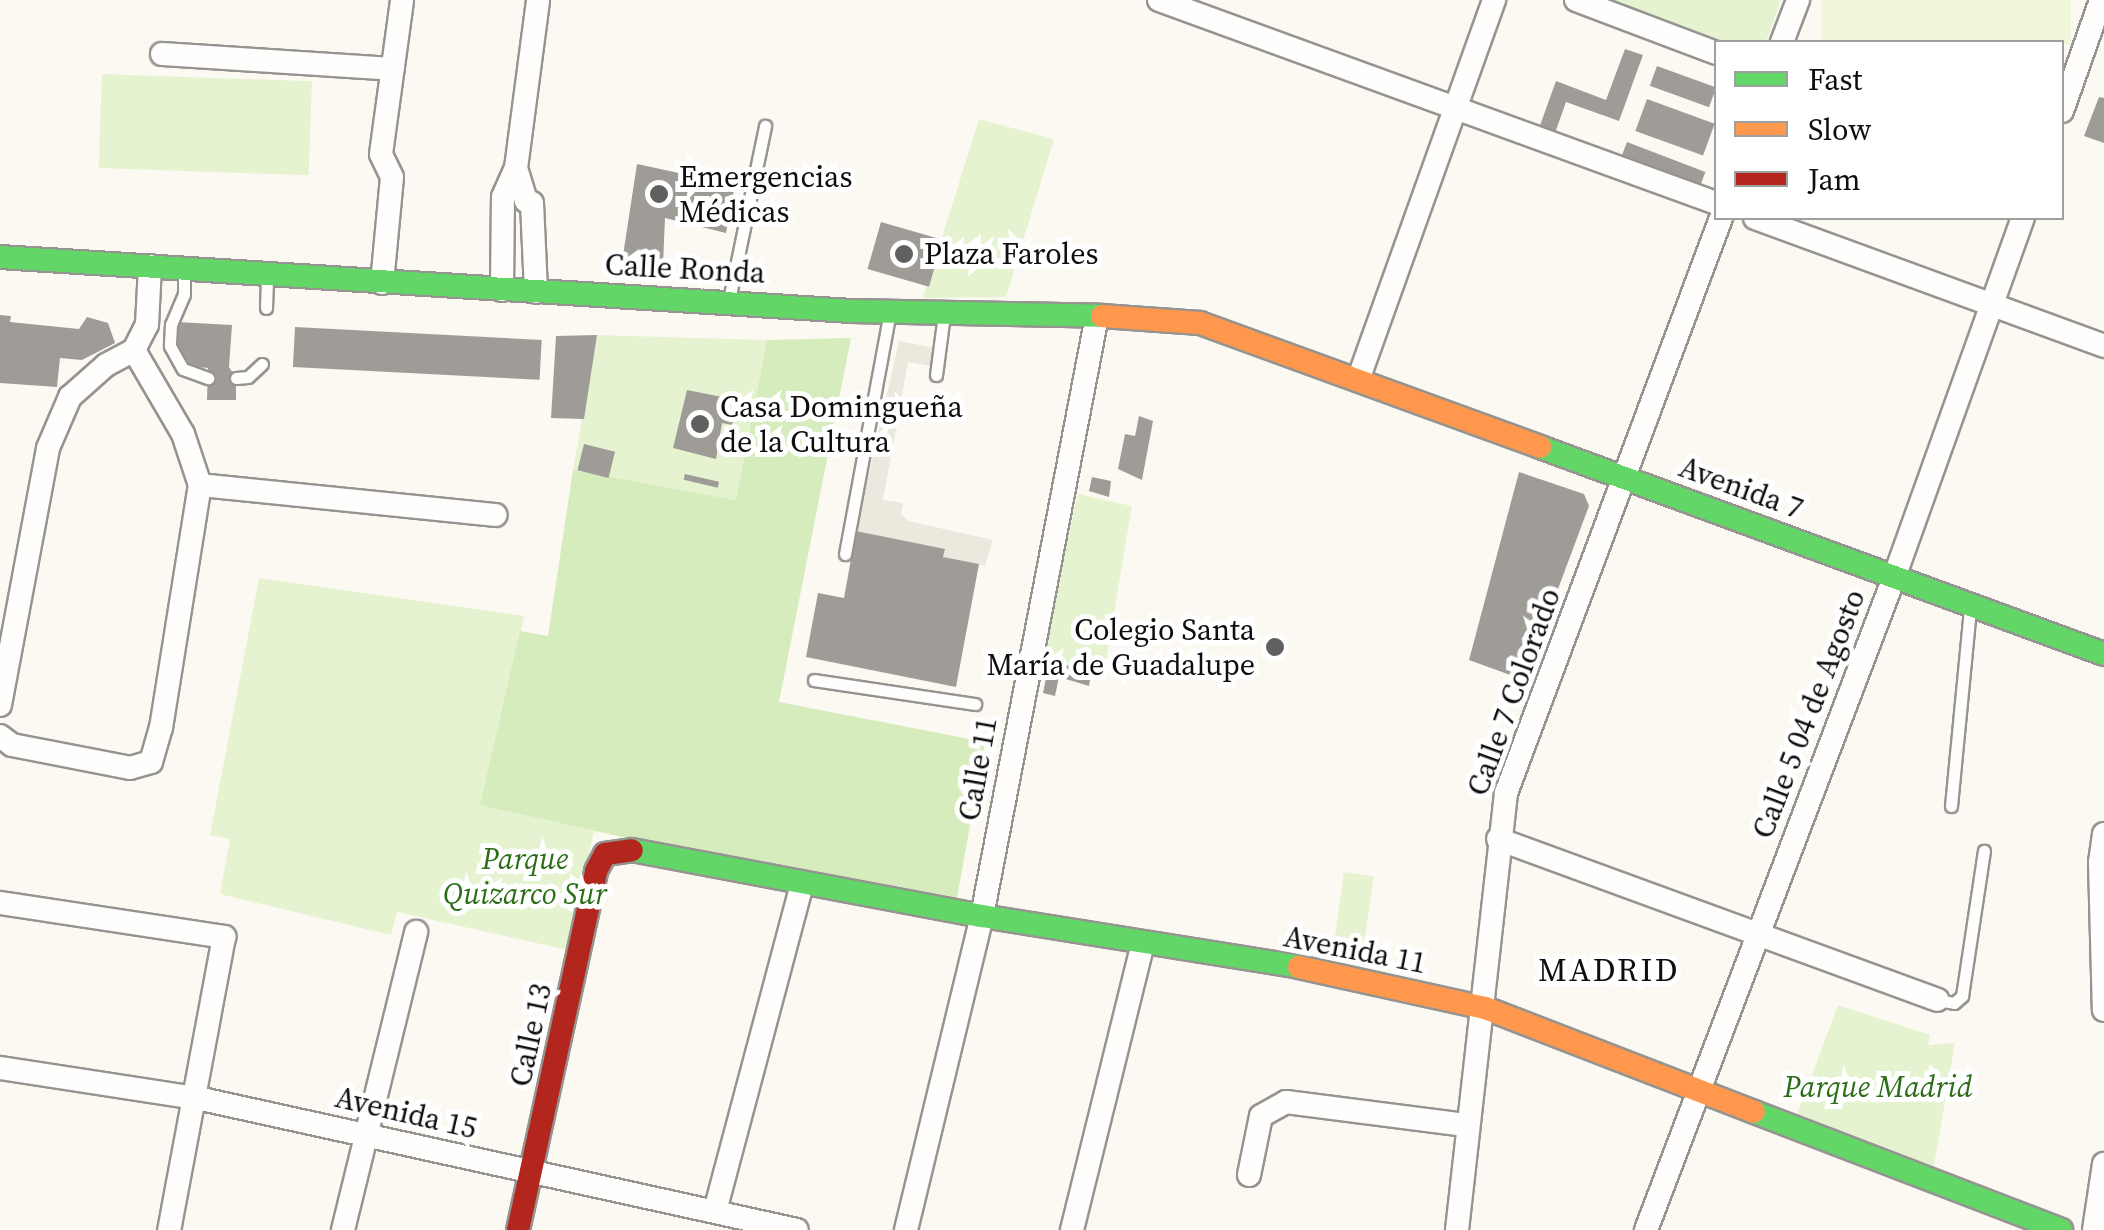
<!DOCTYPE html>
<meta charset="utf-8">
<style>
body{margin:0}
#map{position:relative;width:2104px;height:1230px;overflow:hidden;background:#fcf9f2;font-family:"Source Serif 4",serif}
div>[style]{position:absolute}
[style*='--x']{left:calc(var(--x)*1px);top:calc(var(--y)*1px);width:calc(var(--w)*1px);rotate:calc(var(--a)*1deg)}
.green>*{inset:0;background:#e6f3d0;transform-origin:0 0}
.forest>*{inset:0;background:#d7ecbd}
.pitch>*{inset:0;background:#f0f6da;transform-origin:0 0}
.plaza>*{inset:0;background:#ede8dd}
.building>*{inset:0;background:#9f9c98;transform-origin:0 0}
.roads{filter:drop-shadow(2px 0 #959491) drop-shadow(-2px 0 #959491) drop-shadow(0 2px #959491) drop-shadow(0 -2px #959491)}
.lane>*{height:11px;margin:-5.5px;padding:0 5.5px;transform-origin:5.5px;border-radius:5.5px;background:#fffefd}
.street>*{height:22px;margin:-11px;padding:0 11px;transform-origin:11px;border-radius:11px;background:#fffefd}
.fast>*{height:22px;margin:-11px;padding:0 11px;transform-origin:11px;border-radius:11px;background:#63d668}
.slow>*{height:22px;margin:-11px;padding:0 11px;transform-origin:11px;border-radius:11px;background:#ff974d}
.jam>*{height:22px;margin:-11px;padding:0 11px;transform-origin:11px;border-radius:11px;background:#b3261e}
.dots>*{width:28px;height:28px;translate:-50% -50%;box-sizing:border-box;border:5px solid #fff;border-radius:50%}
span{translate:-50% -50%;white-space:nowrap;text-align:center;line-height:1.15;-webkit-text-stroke:10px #fff;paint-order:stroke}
.poi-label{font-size:30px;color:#0e0e0e}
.left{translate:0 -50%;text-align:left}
.right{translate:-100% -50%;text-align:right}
.street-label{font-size:30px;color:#0e0e0e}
.park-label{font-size:30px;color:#2b6e17;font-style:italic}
.neighbourhood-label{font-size:32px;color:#0e0e0e;letter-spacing:2.5px}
.legend{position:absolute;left:1714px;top:40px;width:350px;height:180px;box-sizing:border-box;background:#fff;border:2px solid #9f9f9f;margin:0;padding:12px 18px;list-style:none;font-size:30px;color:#0e0e0e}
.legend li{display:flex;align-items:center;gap:20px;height:50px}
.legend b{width:50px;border:2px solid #9f9f9f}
</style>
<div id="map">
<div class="green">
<div style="clip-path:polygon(1611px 0,1781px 0,1766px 42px,1727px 42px)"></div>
<div style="left:102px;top:74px;width:210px;height:94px;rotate:2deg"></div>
<div style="clip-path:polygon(979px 119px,1054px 139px,1006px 297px,923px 298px)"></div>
<div style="clip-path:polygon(597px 335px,767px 340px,736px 500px,573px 470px)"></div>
<div style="clip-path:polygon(1078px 494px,1132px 506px,1104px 672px,1041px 657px)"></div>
<div style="clip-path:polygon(259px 578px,524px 616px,481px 804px,594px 831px,568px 950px,397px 912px,391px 935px,220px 894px,230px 839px,210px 835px)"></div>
<div style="left:1344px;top:872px;width:30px;height:91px;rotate:8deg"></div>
<div style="clip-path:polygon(1838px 1005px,1930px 1035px,1928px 1045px,1955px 1043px,1932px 1177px,1793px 1125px)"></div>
</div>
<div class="forest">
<div style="clip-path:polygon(851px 338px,779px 702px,985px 742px,957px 898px,942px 909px,480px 805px,520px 631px,548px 636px,573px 470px,736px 500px,767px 340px)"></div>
</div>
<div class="pitch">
<div style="left:1822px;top:0;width:249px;height:45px"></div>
</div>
<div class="plaza">
<div style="clip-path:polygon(899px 341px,935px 348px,931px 366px,908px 362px,883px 500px,903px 503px,901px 514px,908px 521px,993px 540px,985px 566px,943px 557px,945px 550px,856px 531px)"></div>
</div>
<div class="building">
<div style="clip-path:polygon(1625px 49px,1643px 55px,1619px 121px,1566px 102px,1554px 136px,1538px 131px,1556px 81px,1606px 100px)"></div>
<div style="left:1657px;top:66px;width:63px;height:21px;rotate:20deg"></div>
<div style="clip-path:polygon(2099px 97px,2104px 98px,2104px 143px,2084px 136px)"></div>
<div style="left:1647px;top:99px;width:72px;height:34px;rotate:20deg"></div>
<div style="left:1627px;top:142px;width:84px;height:20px;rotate:21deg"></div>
<div style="clip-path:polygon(637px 164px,735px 185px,726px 233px,665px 218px,663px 265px,622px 262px)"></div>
<div style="left:881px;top:222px;width:64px;height:49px;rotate:16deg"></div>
<div style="clip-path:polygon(0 315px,11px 316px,10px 322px,79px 329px,87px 317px,108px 323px,115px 343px,82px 360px,60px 358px,57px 387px,0 383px)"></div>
<div style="clip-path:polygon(177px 322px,232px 325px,229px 367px,236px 378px,236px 400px,207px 400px,208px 368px,188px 366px,188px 360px,175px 359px)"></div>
<div style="left:295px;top:327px;width:247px;height:40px;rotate:3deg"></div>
<div style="clip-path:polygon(597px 335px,584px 419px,551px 418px,556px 336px)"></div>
<div style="clip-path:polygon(687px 390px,727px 398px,725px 410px,735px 412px,732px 425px,722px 423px,716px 459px,673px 448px)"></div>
<div style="clip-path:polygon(1139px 416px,1153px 421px,1142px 480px,1118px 469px,1125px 434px,1135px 436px)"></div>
<div style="left:584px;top:444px;width:32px;height:27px;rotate:14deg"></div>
<div style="clip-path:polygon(1519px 472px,1584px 494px,1589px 506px,1524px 680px,1469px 660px)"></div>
<div style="left:685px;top:474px;width:35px;height:6px;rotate:13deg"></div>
<div style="clip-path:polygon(1092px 477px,1111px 481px,1109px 497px,1089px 491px)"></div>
<div style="clip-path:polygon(856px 531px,945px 549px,943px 557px,979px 564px,956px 687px,806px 657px,818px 593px,844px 598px)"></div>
<div style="clip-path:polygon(1043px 657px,1091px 673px,1089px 686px,1059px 677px,1055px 696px,1043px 693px,1047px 673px,1040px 671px)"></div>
</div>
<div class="roads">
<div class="lane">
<div style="--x:184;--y:272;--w:22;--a:90"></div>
<div style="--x:184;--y:294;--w:33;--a:113"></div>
<div style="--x:171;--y:324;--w:22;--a:93"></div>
<div style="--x:170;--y:346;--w:26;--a:61"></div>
<div style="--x:183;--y:369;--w:27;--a:20"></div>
<div style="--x:729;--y:300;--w:178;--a:-78.3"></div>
<div style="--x:266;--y:308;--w:29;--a:-88"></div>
<div style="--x:936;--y:375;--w:62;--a:-82.5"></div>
<div style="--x:236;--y:378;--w:12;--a:-5"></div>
<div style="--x:248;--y:377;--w:19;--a:-43"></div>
<div style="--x:845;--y:554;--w:241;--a:-79.5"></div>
<div style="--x:814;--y:680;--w:163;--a:8.5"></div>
<div style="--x:1951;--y:806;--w:200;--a:-84.5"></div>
<div style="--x:1937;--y:1000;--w:17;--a:10"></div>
<div style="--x:1954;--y:1003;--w:11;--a:-41"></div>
<div style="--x:1962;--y:996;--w:147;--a:-81.4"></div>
</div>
<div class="street">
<div style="--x:1159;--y:0;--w:593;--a:20.02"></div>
<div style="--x:1576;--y:0;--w:150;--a:20.7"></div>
<div style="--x:1782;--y:42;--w:45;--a:-69.1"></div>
<div style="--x:162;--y:54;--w:231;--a:3.7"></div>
<div style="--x:2062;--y:111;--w:118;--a:-70.6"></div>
<div style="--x:516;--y:168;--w:34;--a:73"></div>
<div style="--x:526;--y:201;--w:6;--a:18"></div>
<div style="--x:532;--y:203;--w:89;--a:87.4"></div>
<div style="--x:1755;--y:218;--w:372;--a:20.1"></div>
<div style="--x:382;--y:283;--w:106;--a:-84.6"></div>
<div style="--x:392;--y:177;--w:25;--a:-116"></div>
<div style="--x:381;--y:154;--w:155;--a:-82.2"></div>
<div style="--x:502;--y:290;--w:93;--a:-89.4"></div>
<div style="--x:503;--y:197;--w:32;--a:-66"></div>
<div style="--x:516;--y:168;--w:169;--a:-82.5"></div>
<div style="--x:1358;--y:380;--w:404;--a:-70.3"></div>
<div style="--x:200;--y:485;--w:297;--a:5.8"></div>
<div style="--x:0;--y:705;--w:261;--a:-79.4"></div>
<div style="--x:48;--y:448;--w:56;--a:-66.7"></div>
<div style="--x:70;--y:397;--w:48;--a:-41.6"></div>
<div style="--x:106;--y:365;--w:32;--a:-28"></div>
<div style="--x:134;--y:350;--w:28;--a:-63"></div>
<div style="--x:147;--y:325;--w:59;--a:-87.1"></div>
<div style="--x:0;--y:736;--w:15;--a:37"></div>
<div style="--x:12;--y:745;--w:120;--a:11"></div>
<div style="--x:130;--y:768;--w:22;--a:-16"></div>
<div style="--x:151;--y:762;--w:35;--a:-74"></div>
<div style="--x:161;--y:728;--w:246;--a:-80.9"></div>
<div style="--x:200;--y:485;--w:54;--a:-108.4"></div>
<div style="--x:183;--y:434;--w:97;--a:-120.3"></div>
<div style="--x:2104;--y:834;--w:28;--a:98"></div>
<div style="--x:2100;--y:862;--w:148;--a:88.5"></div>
<div style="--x:1498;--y:839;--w:468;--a:20.1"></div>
<div style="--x:0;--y:903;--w:227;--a:8.6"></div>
<div style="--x:224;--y:937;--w:298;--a:100.6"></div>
<div style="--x:0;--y:1068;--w:199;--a:8.7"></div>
<div style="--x:197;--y:1098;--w:614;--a:12.41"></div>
<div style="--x:1249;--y:1175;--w:60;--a:-78.5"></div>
<div style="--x:1261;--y:1116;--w:29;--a:-29"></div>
<div style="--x:1286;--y:1102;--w:181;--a:7.3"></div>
<div style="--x:715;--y:1211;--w:338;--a:-75.1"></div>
<div style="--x:343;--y:1230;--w:307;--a:-76.2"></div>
<div style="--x:906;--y:1230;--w:323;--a:-76.4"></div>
<div style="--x:982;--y:916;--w:611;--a:-79.15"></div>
<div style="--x:1072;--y:1230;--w:295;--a:-76.1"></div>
<div style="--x:1457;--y:1230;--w:440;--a:-83.6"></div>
<div style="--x:1506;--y:793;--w:614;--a:-69.5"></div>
<div style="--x:1646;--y:1230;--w:701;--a:-69.19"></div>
<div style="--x:1895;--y:575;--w:379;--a:-70.3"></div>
<div style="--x:2094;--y:1230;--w:67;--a:-81.4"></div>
</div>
<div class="fast">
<div style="--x:0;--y:257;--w:853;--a:3.63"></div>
<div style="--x:851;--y:311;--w:251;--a:1.1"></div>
<div style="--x:1540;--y:447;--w:601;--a:20.15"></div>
<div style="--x:632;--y:850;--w:356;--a:10.7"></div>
<div style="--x:982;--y:916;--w:321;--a:9.1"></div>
<div style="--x:1754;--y:1112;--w:329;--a:21"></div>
</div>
<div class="slow">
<div style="--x:1102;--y:316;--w:98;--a:4.1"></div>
<div style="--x:1200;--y:323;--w:362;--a:20"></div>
<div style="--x:1299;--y:967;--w:190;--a:12.4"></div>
<div style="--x:1485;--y:1008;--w:288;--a:21.1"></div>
</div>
<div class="jam">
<div style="--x:518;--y:1230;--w:367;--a:-77.7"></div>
<div style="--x:596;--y:871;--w:19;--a:-62"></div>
<div style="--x:605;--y:854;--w:27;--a:-8"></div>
</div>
</div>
<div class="dots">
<div style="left:659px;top:194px;background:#61605e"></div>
<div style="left:904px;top:254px;background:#61605e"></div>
<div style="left:700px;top:424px;background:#61605e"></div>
<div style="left:1275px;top:647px;background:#61605e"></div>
</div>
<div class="poi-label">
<span class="left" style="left:679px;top:194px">Emergencias<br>Médicas</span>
<span class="left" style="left:924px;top:254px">Plaza Faroles</span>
<span class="left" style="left:720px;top:424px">Casa Domingueña<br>de la Cultura</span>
<span class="right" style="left:1255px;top:647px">Colegio Santa<br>María de Guadalupe</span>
</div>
<div class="street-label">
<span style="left:685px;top:269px;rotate:3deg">Calle Ronda</span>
<span style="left:1741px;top:488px;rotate:20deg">Avenida 7</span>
<span style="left:1514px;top:692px;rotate:-70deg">Calle 7 Colorado</span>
<span style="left:1809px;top:714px;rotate:-69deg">Calle 5 04 de Agosto</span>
<span style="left:978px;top:769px;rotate:-80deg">Calle 11</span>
<span style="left:1355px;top:950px;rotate:11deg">Avenida 11</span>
<span style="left:531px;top:1035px;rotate:-78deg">Calle 13</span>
<span style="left:406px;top:1113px;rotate:13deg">Avenida 15</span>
</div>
<div class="park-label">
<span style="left:525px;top:876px">Parque<br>Quizarco Sur</span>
<span style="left:1878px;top:1087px">Parque Madrid</span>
</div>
<div class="neighbourhood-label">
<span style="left:1609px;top:970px">MADRID</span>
</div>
<ul class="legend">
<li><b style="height:12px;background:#63d668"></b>Fast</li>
<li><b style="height:12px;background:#ff974d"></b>Slow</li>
<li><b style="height:12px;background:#b3261e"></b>Jam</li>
</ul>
</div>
